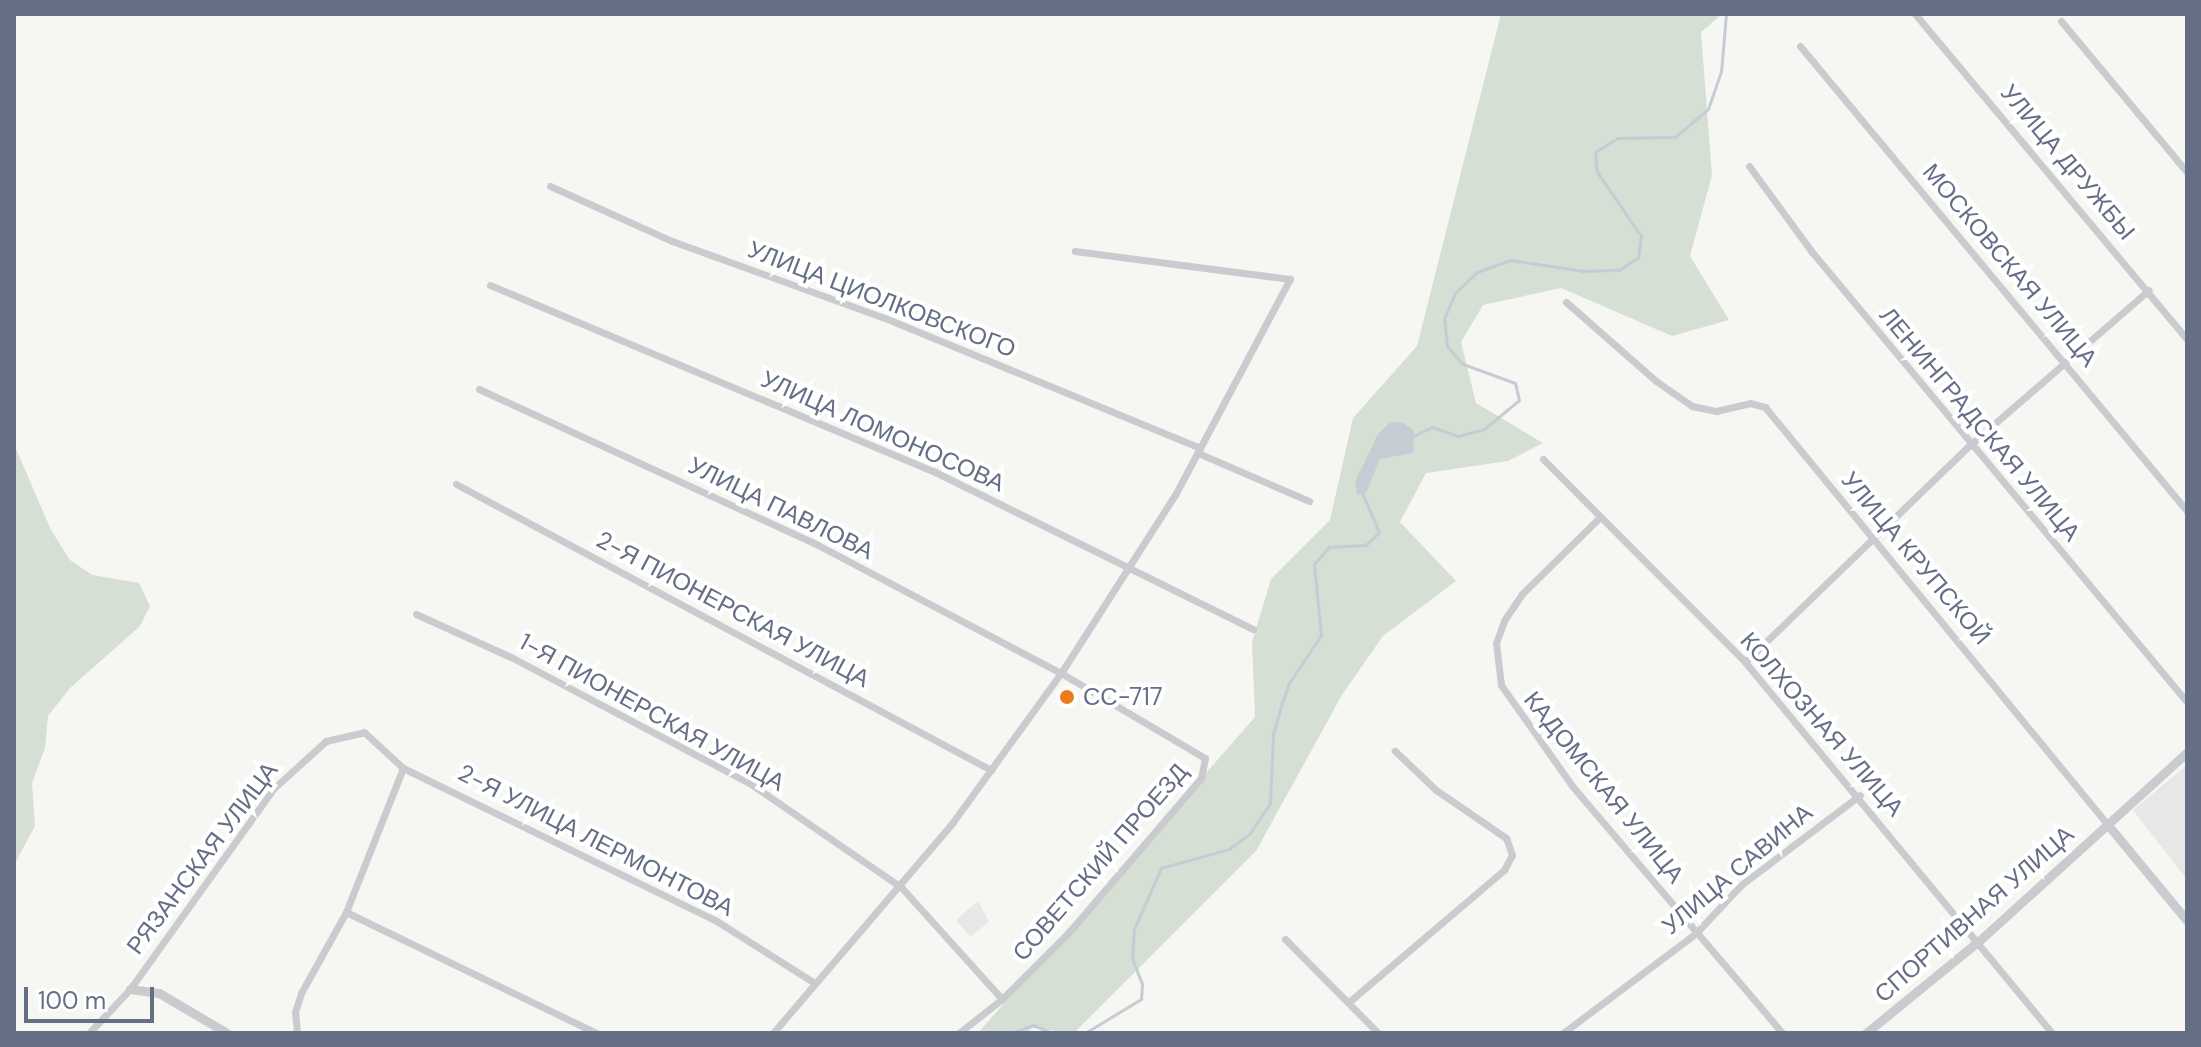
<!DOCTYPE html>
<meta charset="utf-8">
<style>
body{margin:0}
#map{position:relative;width:2201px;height:1047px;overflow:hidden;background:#f6f7f3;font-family:"DM Sans",sans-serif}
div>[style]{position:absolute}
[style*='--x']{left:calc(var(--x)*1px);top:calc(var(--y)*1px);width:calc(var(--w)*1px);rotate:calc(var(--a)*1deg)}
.built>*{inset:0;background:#e7e7e7}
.green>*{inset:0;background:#d6dfd4}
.water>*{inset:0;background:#c6ccd3}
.stream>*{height:3px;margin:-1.5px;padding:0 1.5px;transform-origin:1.5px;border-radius:1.5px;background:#c6ccd3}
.minor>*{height:7px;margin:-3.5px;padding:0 3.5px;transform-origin:3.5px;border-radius:3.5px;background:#c9cbcf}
.tertiary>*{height:9px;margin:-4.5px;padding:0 4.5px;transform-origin:4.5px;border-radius:4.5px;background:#c9cbcf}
.dots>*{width:22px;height:22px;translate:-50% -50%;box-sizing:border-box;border:4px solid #fff;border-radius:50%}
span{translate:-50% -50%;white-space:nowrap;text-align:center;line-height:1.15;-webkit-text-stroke:8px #fff;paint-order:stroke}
.street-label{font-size:24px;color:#646f86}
.poi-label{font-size:24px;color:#646f86}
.left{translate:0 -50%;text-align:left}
.frame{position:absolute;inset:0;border:16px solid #646f86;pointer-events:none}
.scale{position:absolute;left:24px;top:987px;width:130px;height:36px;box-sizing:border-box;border:4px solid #646f86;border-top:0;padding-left:10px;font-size:24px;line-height:28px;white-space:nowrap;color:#646f86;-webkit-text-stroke:6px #fff;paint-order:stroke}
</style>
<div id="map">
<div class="built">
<div style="clip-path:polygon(2187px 765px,2187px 880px,2133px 810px)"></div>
<div style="clip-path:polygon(978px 901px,989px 922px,970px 937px,956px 920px)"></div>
</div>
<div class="green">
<div style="clip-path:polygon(1501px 14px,1722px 14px,1701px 32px,1712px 175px,1690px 256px,1729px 320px,1672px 336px,1561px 288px,1483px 305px,1461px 342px,1476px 403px,1543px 443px,1508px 461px,1426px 473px,1400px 522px,1456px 581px,1383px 636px,1342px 695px,1256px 851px,1074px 1033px,1032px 1028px,1027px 1033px,978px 1033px,1255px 717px,1252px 642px,1271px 579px,1330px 520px,1353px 418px,1417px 346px)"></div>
<div style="clip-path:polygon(14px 444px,51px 530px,70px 560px,92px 575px,139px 583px,150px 606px,140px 626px,70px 688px,48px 716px,45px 748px,32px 783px,35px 826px,14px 865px)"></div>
</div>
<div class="water">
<div style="clip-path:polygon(1402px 422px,1414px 431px,1413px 453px,1380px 459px,1366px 493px,1357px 495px,1355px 482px,1378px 434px,1390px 422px)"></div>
</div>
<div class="stream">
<div style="--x:1413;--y:436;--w:21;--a:-25"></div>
<div style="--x:1432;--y:427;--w:28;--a:19"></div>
<div style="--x:1458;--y:436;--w:27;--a:-15"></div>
<div style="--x:1484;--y:429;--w:45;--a:-39.6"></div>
<div style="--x:1519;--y:400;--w:17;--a:-103"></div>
<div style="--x:1515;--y:383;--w:55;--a:-159.9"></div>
<div style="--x:1463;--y:364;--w:24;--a:-132"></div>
<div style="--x:1447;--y:346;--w:27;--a:-96"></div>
<div style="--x:1444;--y:319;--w:28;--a:-67"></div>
<div style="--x:1455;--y:293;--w:30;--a:-44"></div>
<div style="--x:1477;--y:272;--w:35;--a:-20"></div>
<div style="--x:1510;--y:260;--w:74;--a:8.6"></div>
<div style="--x:1583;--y:271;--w:36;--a:-2"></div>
<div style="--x:1619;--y:270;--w:23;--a:-34"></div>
<div style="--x:1638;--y:257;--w:21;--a:-82"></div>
<div style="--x:1641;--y:236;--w:78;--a:-124.5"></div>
<div style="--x:1597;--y:172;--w:20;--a:-96"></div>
<div style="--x:1595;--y:152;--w:26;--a:-32"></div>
<div style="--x:1617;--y:138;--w:58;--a:-1"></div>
<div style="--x:1675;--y:137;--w:43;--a:-40.3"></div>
<div style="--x:1708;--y:109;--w:39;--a:-71"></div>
<div style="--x:1721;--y:72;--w:58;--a:-85.1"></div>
<div style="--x:1011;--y:1033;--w:23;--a:-20"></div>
<div style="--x:1033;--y:1025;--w:21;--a:23"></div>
<div style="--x:1085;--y:1033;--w:66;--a:-31.3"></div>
<div style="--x:1141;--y:999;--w:15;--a:-86"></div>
<div style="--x:1142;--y:984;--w:28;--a:-111"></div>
<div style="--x:1132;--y:958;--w:29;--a:-86"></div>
<div style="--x:1134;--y:929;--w:67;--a:-66.1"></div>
<div style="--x:1161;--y:868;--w:71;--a:-15.6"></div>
<div style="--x:1229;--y:849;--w:26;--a:-37"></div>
<div style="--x:1250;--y:833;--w:36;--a:-56"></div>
<div style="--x:1270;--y:803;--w:69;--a:-87.5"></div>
<div style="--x:1273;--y:734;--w:32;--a:-74"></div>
<div style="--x:1282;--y:703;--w:21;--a:-71"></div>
<div style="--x:1289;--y:683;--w:58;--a:-56.3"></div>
<div style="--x:1321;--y:635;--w:71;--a:-95.6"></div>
<div style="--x:1314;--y:564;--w:23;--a:-49"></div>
<div style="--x:1329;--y:547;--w:37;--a:-3"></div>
<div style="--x:1366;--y:545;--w:18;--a:-45"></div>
<div style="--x:1379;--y:532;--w:43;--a:-113.6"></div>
</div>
<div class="minor">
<div style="--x:1915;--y:14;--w:424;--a:50.1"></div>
<div style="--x:2061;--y:21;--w:197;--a:50.2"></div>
<div style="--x:1800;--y:46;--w:605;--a:50.23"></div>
<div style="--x:1749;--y:166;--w:107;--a:53.8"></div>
<div style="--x:1812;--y:252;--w:586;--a:50.19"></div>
<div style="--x:550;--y:186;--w:134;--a:24.3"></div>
<div style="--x:672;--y:241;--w:226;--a:19.9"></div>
<div style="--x:885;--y:318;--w:341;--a:22.4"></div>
<div style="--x:490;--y:285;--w:480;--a:22.8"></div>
<div style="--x:933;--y:471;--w:357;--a:26.3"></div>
<div style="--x:1566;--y:302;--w:120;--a:41.3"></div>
<div style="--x:1656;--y:381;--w:44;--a:34.8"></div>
<div style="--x:1692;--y:406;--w:25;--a:12"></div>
<div style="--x:1716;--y:411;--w:35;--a:-13"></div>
<div style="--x:1750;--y:403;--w:16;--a:15"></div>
<div style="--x:1765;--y:407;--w:541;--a:50.63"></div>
<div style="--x:479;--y:389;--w:371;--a:24.7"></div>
<div style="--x:816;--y:544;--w:277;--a:27.8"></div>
<div style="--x:1061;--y:673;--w:167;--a:30.6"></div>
<div style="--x:1205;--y:758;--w:20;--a:101"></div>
<div style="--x:1201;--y:778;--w:204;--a:130.6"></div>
<div style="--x:1068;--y:933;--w:93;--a:135"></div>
<div style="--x:1002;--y:999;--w:55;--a:141.7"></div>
<div style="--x:1198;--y:453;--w:121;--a:23.4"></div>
<div style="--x:1543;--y:459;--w:286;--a:45.1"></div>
<div style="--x:1745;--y:662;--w:482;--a:50.4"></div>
<div style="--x:456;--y:484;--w:607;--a:28.13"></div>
<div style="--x:1598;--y:519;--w:107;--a:135.4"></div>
<div style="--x:1522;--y:594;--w:32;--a:124"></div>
<div style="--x:1504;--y:621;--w:23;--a:110"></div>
<div style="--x:1496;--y:643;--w:42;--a:83.2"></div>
<div style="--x:1501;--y:685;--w:125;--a:54.8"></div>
<div style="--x:1573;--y:787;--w:323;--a:49.6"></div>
<div style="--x:416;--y:614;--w:104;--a:24.4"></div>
<div style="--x:511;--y:657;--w:272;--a:27.9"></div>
<div style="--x:751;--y:784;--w:182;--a:34.5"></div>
<div style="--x:901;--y:887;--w:151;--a:48"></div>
<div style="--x:1745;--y:662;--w:314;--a:-44"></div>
<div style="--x:1971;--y:444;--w:235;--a:-40.9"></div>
<div style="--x:346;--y:912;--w:278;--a:25.8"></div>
<div style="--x:1285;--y:939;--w:132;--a:45.3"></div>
<div style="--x:1350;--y:1001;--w:202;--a:-40.4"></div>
<div style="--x:1504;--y:870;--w:17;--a:-62"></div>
<div style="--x:1512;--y:855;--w:18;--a:-109"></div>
<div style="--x:1506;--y:838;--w:85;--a:-145.6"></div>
<div style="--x:1436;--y:790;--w:57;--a:-136.4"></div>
<div style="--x:89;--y:1033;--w:60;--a:-47"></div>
<div style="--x:130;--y:989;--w:246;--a:-54.4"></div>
<div style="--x:273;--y:789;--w:72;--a:-42.2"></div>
<div style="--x:326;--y:741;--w:39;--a:-13"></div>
<div style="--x:364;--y:732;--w:53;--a:42.7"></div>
<div style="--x:403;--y:768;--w:347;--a:26"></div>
<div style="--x:715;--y:920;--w:116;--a:32.3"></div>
<div style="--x:297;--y:1033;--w:21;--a:-95"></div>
<div style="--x:295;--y:1012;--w:20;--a:-72"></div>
<div style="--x:301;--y:993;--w:93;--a:-60.9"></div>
<div style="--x:346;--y:912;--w:155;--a:-68.4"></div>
<div style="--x:773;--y:1033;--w:277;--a:-49.5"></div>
<div style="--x:953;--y:822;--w:184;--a:-54.1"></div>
<div style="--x:1061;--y:673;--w:211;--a:-57.4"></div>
<div style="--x:1175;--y:495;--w:245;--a:-62"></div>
<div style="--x:1290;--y:279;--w:217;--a:-172.6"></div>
<div style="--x:1563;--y:1033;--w:166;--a:-36.9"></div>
<div style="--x:1696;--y:933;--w:66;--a:-46.8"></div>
<div style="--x:1741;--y:885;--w:149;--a:-37.1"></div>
</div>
<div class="tertiary">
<div style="--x:2108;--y:825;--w:124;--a:50.5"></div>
<div style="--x:130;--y:989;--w:29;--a:8"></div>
<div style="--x:159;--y:993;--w:79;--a:30.5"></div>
<div style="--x:1866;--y:1033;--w:147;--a:-39.2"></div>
<div style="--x:1980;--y:940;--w:280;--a:-42.2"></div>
</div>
<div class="dots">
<div style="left:1067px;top:697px;background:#ed7b1d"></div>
</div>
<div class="street-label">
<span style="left:2068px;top:162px;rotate:50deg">УЛИЦА ДРУЖБЫ</span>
<span style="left:2010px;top:265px;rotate:50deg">МОСКОВСКАЯ УЛИЦА</span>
<span style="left:882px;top:299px;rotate:21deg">УЛИЦА ЦИОЛКОВСКОГО</span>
<span style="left:1980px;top:424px;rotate:50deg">ЛЕНИНГРАДСКАЯ УЛИЦА</span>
<span style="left:883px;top:431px;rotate:24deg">УЛИЦА ЛОМОНОСОВА</span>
<span style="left:781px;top:508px;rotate:26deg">УЛИЦА ПАВЛОВА</span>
<span style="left:1916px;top:558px;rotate:50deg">УЛИЦА КРУПСКОЙ</span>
<span style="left:733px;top:609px;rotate:28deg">2-Я ПИОНЕРСКАЯ УЛИЦА</span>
<span style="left:652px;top:712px;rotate:29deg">1-Я ПИОНЕРСКАЯ УЛИЦА</span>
<span style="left:1822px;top:724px;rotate:49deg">КОЛХОЗНАЯ УЛИЦА</span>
<span style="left:1604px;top:787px;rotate:51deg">КАДОМСКАЯ УЛИЦА</span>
<span style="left:596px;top:840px;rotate:27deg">2-Я УЛИЦА ЛЕРМОНТОВА</span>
<span style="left:202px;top:858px;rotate:-53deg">РЯЗАНСКАЯ УЛИЦА</span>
<span style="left:1100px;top:862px;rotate:-49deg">СОВЕТСКИЙ ПРОЕЗД</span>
<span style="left:1737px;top:869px;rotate:-40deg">УЛИЦА САВИНА</span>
<span style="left:1974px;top:914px;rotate:-41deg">СПОРТИВНАЯ УЛИЦА</span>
</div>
<div class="poi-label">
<span class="left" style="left:1083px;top:697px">СС-717</span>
</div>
<div class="frame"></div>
<div class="scale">100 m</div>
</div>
